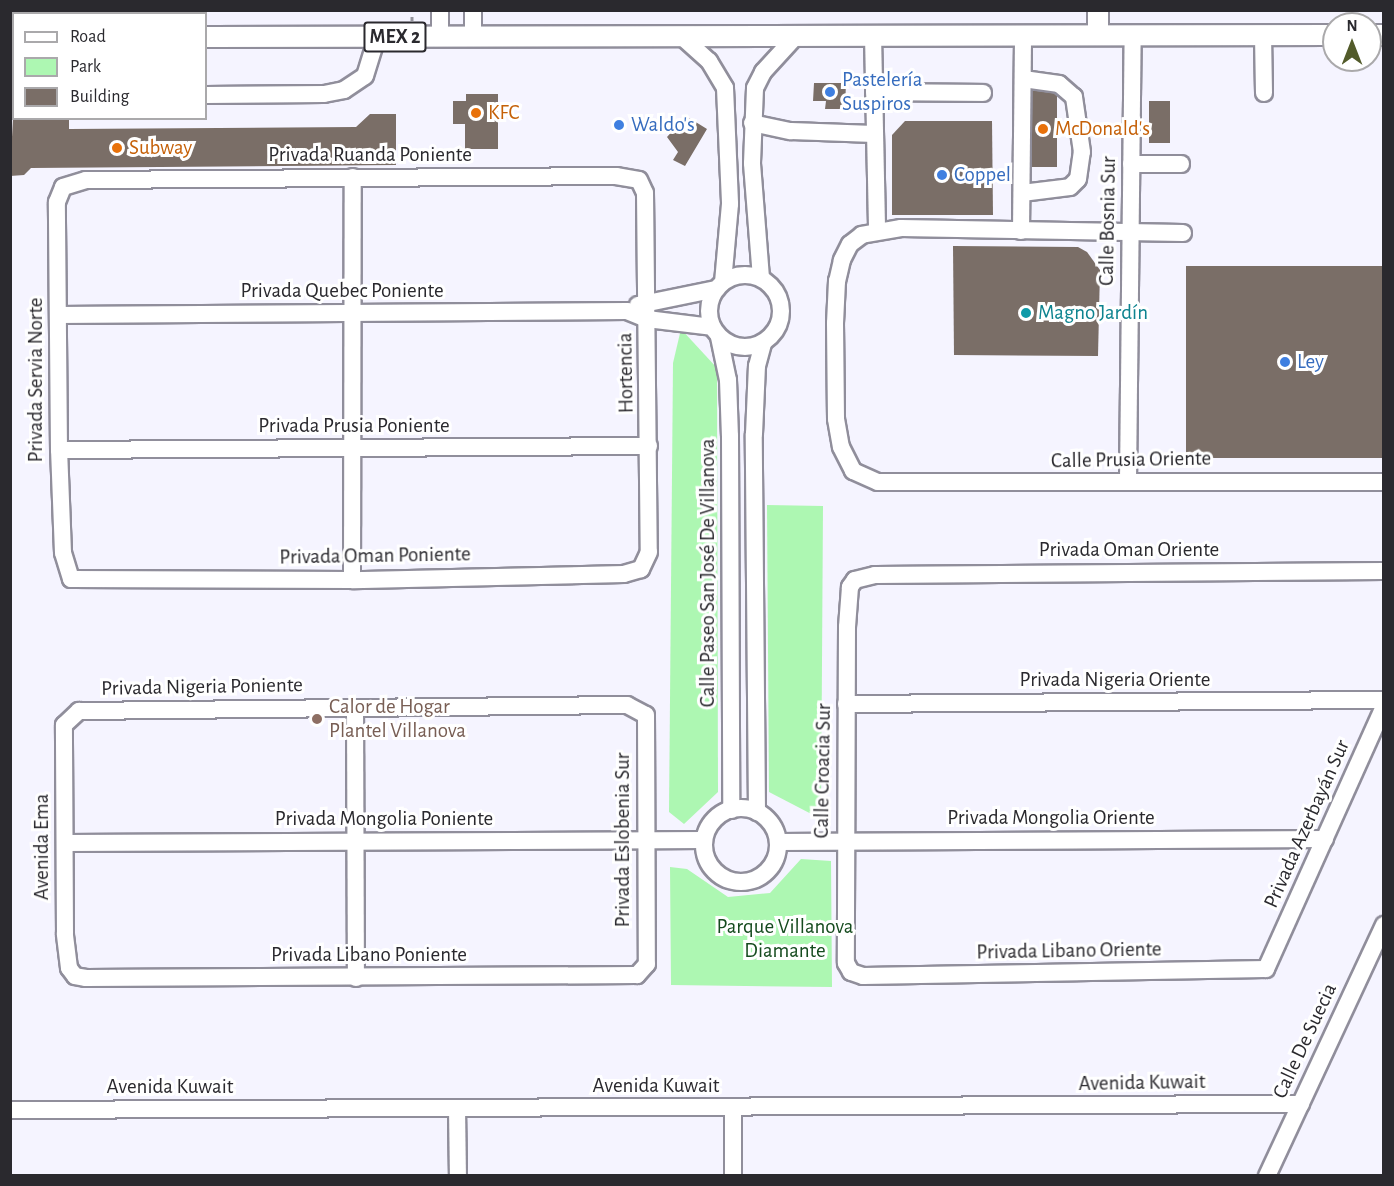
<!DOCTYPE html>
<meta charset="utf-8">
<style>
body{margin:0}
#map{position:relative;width:1394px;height:1186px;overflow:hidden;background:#f5f4ff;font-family:"Alegreya Sans",sans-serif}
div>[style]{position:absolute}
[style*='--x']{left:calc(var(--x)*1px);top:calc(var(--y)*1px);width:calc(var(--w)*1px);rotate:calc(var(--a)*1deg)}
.green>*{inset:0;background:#adf7b2}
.building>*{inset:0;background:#7a6e67;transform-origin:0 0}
.path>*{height:3px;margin-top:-1.5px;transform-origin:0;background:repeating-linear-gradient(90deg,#95949d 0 4.5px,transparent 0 9px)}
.roads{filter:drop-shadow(2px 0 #908e9b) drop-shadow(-2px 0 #908e9b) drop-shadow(0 2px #908e9b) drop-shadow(0 -2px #908e9b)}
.minor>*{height:16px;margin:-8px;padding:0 8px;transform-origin:8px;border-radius:8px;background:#fff}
.minor>.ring{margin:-8px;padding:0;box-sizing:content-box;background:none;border:16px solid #fff;border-radius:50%}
.major>*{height:20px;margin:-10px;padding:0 10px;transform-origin:10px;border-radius:10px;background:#fff}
.dots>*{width:16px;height:16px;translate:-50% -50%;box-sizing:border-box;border:3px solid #fff;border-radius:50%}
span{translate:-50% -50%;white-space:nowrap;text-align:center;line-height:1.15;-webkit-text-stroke:6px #fff;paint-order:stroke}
.shield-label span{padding:2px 4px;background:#fff;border:2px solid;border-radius:4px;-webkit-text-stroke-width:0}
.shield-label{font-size:20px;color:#2a292e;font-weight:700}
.shop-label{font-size:21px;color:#366cbe}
.left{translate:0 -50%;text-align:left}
.food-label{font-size:21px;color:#c56008}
.street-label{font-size:21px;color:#2a292e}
.culture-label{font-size:21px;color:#0d838f}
.education-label{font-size:21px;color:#785e54}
.park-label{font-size:21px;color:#154b1e}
.frame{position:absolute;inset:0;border:12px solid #2a292e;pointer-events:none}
.legend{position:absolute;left:12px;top:12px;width:195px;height:108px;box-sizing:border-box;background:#fff;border:2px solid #aaa9ab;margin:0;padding:8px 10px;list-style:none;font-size:18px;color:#2a292e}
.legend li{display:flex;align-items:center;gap:12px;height:30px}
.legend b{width:30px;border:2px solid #aaa9ab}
.north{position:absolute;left:1322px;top:12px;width:60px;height:60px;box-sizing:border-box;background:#fff;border:2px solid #aaa9ab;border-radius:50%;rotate:0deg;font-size:16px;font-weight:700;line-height:24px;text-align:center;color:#2a292e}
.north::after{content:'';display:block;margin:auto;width:21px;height:27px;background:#525b2a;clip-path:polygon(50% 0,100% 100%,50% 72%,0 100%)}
</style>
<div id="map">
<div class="green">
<div style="clip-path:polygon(681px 329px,717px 368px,718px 792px,684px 824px,669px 812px,673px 363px)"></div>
<div style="clip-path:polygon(767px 505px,823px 506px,821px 819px,769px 792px)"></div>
<div style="clip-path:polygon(801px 859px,831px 861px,832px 987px,671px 985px,670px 867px,687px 869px,728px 897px,770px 893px)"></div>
</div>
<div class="building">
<div style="clip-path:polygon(814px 83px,846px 83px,845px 109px,825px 109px,826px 101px,813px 101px)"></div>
<div style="left:1028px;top:91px;width:29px;height:76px"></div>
<div style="clip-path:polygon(466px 94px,498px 94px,498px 149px,465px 149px,465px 124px,453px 124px,453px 101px,466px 101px)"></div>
<div style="clip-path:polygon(14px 98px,14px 118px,69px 118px,69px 129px,356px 127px,370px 114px,396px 114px,396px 165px,31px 168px,24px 175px,10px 176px)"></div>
<div style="left:1149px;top:101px;width:21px;height:42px"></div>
<div style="clip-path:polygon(686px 116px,707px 129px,685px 166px,673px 160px,678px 152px,667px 137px)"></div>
<div style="clip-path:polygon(905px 121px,992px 121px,993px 215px,892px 215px,892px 135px)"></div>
<div style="clip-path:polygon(953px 246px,1078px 247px,1087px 252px,1100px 270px,1098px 356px,954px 355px)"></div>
<div style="left:1384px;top:266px;width:192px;height:198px;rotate:90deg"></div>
</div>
<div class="path">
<div style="--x:412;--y:21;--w:11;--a:-90"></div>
</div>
<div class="roads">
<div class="minor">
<div style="--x:440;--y:10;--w:27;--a:90"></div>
<div style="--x:473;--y:10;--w:27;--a:90"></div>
<div style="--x:680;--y:35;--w:39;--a:42"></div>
<div style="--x:709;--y:61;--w:31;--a:59"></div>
<div style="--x:725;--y:88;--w:116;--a:87.5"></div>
<div style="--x:730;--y:204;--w:78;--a:95.1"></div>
<div style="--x:873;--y:35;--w:195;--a:88.8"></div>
<div style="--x:1263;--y:35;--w:58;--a:89"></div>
<div style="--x:874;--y:92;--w:109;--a:0.5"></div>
<div style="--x:206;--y:95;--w:118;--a:-0.5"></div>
<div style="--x:324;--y:94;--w:20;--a:-11"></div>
<div style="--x:344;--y:90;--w:25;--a:-34"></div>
<div style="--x:365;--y:76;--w:41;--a:-72.9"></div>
<div style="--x:752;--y:123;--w:40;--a:12"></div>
<div style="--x:791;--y:131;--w:83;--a:2.1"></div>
<div style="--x:1131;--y:164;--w:50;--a:0"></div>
<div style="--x:616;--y:176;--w:23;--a:10"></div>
<div style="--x:639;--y:180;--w:14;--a:65"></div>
<div style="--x:645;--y:193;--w:359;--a:89.4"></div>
<div style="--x:649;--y:552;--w:19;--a:115"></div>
<div style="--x:641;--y:569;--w:18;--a:164"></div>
<div style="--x:624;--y:574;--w:272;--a:178.7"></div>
<div style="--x:352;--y:580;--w:281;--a:-179.8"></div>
<div style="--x:71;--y:579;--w:27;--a:-107"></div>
<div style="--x:63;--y:553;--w:103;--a:-92.2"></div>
<div style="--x:59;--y:450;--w:248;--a:-90.5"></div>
<div style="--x:57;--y:202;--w:16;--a:-68"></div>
<div style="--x:63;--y:187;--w:24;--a:-17"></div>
<div style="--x:86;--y:180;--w:530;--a:-0.43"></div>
<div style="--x:1022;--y:193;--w:48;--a:-7.1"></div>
<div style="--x:1070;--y:187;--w:11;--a:-45"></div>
<div style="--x:1078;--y:179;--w:27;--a:-82"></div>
<div style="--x:1082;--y:152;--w:56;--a:-98.3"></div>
<div style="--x:1074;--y:97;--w:20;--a:-139"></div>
<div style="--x:1059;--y:84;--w:36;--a:-172"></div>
<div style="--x:1021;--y:231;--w:197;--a:-89.4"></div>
<div style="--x:1183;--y:233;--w:282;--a:-179"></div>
<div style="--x:901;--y:228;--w:40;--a:170"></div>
<div style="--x:862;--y:235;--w:15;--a:143"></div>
<div style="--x:850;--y:244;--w:18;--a:117"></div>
<div style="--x:842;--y:260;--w:22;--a:103"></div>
<div style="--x:837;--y:281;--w:42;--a:92.7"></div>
<div style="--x:835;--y:323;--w:96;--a:89.4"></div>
<div style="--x:836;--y:419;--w:28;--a:80"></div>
<div style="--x:841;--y:447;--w:27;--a:63"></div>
<div style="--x:853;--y:471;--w:27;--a:24"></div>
<div style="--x:878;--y:482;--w:506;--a:0"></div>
<div class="ring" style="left:709px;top:275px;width:56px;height:56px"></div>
<div style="--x:761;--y:278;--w:115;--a:-94.5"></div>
<div style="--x:752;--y:163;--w:75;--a:-87.7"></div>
<div style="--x:755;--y:88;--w:18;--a:-63"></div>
<div style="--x:763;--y:72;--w:50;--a:-47.4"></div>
<div style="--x:638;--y:305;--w:80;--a:-11.6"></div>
<div style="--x:58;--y:315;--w:569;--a:-0.4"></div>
<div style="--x:627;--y:311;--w:22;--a:22"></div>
<div style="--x:647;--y:319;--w:65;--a:7"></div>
<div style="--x:719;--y:337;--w:44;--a:78.2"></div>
<div style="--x:728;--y:380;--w:56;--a:88"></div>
<div style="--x:730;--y:436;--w:374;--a:89.8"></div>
<div style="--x:59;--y:450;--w:590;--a:-0.39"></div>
<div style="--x:1128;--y:481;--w:447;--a:-89.4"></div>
<div style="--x:1384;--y:571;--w:509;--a:179.55"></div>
<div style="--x:875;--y:575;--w:21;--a:166"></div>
<div style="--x:855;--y:580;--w:9;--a:126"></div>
<div style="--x:850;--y:587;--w:40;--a:94.3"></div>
<div style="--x:847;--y:627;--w:336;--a:90.2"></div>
<div style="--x:846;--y:963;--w:10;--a:61"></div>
<div style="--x:851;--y:972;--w:13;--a:18"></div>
<div style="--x:863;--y:976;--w:403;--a:-1"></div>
<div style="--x:1266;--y:969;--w:288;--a:-65.8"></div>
<div style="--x:352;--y:580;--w:403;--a:-89.9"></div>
<div style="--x:846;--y:704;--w:538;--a:-0.43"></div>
<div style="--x:627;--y:705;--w:21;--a:28"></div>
<div style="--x:646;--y:715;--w:249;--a:89.8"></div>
<div style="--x:647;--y:964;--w:15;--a:132"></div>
<div style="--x:637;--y:975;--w:551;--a:179.69"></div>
<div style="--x:86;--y:978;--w:11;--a:-170"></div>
<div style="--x:75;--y:976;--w:10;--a:-127"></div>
<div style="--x:69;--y:968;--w:35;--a:-97"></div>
<div style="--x:65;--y:933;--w:208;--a:-90.3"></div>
<div style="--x:64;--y:725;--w:21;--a:-43"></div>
<div style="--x:79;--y:711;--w:548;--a:-0.63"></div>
<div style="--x:355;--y:708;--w:270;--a:89.8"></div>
<div class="ring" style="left:704px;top:808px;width:58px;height:58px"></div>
<div style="--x:757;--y:812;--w:378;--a:-90.5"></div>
<div style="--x:754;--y:434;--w:68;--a:-87.5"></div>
<div style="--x:757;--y:366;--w:24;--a:-75"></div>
<div style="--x:778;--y:842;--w:547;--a:-0.31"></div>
<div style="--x:65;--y:843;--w:639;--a:-0.27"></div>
<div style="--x:457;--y:1108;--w:68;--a:89.2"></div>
<div style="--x:733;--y:1109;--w:67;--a:90"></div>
<div style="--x:10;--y:1110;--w:1291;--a:-0.27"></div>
<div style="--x:1267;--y:1176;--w:277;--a:-65"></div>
</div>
<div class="major">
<div style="--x:1098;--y:10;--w:24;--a:90"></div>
<div style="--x:1370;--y:35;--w:14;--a:0"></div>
<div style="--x:206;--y:37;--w:1128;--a:-0.1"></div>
<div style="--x:10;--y:39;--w:4;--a:0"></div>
</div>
</div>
<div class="dots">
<div style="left:830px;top:92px;background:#3f7fe0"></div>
<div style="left:476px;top:113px;background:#e8710a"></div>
<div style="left:619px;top:125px;background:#3f7fe0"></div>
<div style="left:1043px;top:129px;background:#e8710a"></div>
<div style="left:117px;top:148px;background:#e8710a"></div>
<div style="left:942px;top:175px;background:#3f7fe0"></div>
<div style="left:1026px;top:313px;background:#0f9aa8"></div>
<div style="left:1285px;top:362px;background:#3f7fe0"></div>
<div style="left:317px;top:719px;background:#8d6e63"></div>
</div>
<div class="shield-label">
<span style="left:395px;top:37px">MEX 2</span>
</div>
<div class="shop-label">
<span class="left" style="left:842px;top:92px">Pastelería<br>Suspiros</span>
<span class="left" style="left:631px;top:125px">Waldo's</span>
<span class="left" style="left:954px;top:175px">Coppel</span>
<span class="left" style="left:1297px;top:362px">Ley</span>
</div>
<div class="food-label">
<span class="left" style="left:488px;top:113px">KFC</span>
<span class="left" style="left:1055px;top:129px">McDonald's</span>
<span class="left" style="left:129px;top:148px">Subway</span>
</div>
<div class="street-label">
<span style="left:370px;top:155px">Privada Ruanda Poniente</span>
<span style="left:1108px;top:221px;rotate:-89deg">Calle Bosnia Sur</span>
<span style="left:342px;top:291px">Privada Quebec Poniente</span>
<span style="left:626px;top:373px;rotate:-91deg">Hortencia</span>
<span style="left:36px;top:380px;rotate:-90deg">Privada Servia Norte</span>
<span style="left:354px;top:426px">Privada Prusia Poniente</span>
<span style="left:1131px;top:460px;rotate:-1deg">Calle Prusia Oriente</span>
<span style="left:1129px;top:550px">Privada Oman Oriente</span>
<span style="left:375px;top:556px;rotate:-1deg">Privada Oman Poniente</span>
<span style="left:708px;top:573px;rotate:-90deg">Calle Paseo San José De Villanova</span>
<span style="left:1115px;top:680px">Privada Nigeria Oriente</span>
<span style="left:202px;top:687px;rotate:-1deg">Privada Nigeria Poniente</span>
<span style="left:823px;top:771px;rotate:-89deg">Calle Croacia Sur</span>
<span style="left:1051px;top:818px">Privada Mongolia Oriente</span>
<span style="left:384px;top:819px">Privada Mongolia Poniente</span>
<span style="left:1307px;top:824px;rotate:-66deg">Privada Azerbayán Sur</span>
<span style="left:623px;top:840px;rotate:-90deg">Privada Eslobenia Sur</span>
<span style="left:42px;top:847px;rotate:-90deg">Avenida Ema</span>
<span style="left:1069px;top:951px;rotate:-1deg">Privada Libano Oriente</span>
<span style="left:369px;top:955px">Privada Libano Poniente</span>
<span style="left:1305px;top:1041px;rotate:-65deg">Calle De Suecia</span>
<span style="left:1142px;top:1083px;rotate:-1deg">Avenida Kuwait</span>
<span style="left:656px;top:1086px">Avenida Kuwait</span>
<span style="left:170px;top:1087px">Avenida Kuwait</span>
</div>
<div class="culture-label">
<span class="left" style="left:1038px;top:313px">Magno Jardín</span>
</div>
<div class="education-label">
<span class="left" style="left:329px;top:719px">Calor de Hogar<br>Plantel Villanova</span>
</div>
<div class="park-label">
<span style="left:785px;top:939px">Parque Villanova<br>Diamante</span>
</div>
<div class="frame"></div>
<ul class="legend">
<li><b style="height:8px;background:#fff"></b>Road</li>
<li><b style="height:16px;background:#adf7b2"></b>Park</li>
<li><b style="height:16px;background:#7a6e67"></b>Building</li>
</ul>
<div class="north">N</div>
</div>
